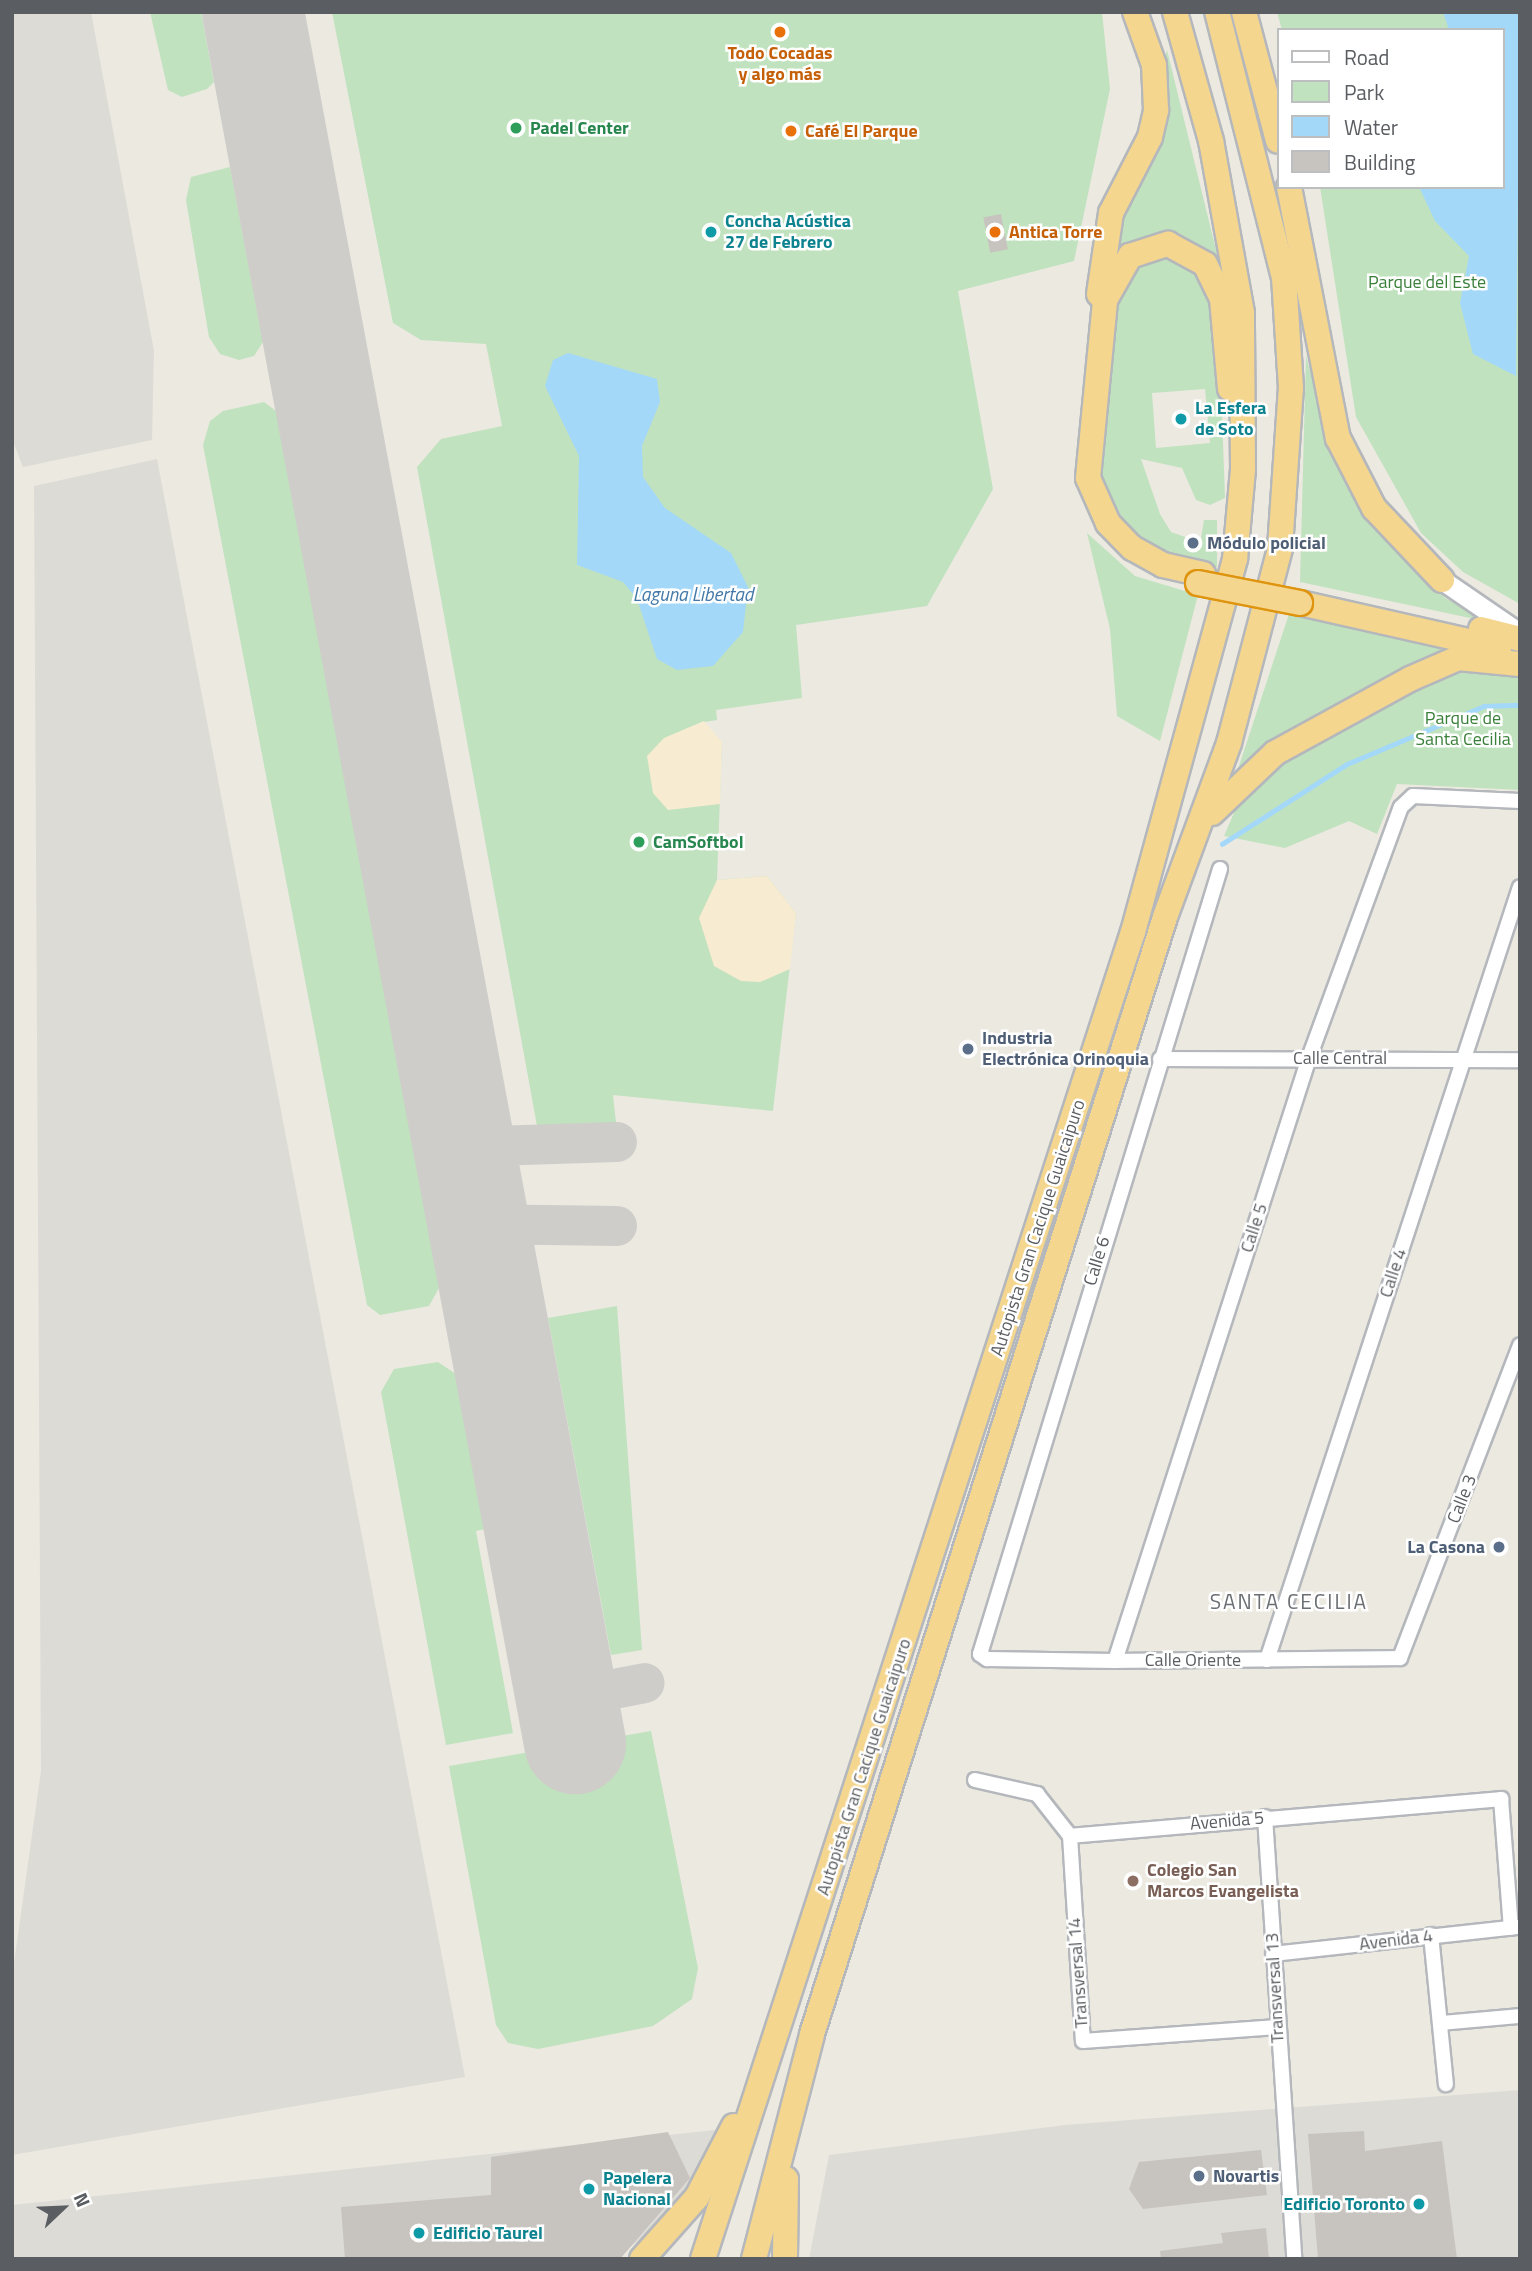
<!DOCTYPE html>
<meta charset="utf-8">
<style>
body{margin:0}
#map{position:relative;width:1532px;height:2271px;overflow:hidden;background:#ece9e1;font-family:"Titillium Web",sans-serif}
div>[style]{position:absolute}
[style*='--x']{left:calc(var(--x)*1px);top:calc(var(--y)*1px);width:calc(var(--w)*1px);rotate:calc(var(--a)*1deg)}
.industrial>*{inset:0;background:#dddbd6}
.green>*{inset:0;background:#c0e2bf}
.sand>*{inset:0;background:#f7ecd1}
.water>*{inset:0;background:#a4d8f9}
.stream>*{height:4.5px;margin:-2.25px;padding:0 2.25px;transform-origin:2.25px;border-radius:2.25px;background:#a4d8f9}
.taxiway>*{height:40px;margin:-20px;padding:0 20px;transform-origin:20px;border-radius:20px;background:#cecdc9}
.runway>*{height:102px;margin:-51px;padding:0 51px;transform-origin:51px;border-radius:51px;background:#cecdc9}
.building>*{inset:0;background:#c7c3be;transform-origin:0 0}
.roads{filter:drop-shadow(2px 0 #b4b7bb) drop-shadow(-2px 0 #b4b7bb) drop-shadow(0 2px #b4b7bb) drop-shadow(0 -2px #b4b7bb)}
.street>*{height:14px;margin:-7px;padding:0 7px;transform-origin:7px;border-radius:7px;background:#fff}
.secondary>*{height:19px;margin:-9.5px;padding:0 9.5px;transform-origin:9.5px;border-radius:9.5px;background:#fff}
.highway>*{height:24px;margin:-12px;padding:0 12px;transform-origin:12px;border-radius:12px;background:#f5d68f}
.bridges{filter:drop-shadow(2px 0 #de940f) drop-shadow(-2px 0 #de940f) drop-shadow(0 2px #de940f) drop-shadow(0 -2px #de940f)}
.highway-bridge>*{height:24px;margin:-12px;padding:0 12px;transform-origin:12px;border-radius:12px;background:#f5d68f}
.dots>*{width:19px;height:19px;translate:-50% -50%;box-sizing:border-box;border:4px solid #fff;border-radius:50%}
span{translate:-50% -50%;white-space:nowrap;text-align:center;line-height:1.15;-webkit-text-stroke:5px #fff;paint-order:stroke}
.food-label{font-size:18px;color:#c56008;font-weight:700}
.left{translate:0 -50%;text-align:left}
.leisure-label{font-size:18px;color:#27864d;font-weight:700}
.culture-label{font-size:18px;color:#0d838f;font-weight:700}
.right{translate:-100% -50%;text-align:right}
.park-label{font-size:18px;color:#3a803a}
.service-label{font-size:18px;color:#4e5e75;font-weight:700}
.street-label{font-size:18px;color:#5a5d61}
.education-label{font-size:18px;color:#785e54;font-weight:700}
.water-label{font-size:19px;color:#4379a9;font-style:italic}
.quarter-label{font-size:21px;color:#6b6f73;letter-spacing:2px}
.frame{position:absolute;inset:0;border:14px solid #5a5d61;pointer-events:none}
.legend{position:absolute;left:1277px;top:28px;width:228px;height:161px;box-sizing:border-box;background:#fff;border:2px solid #bdbec0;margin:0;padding:9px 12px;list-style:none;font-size:21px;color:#5a5d61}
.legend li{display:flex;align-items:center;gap:14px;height:35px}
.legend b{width:35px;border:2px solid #bdbec0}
.north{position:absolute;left:28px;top:2173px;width:70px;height:70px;-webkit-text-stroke:5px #fff;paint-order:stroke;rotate:67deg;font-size:19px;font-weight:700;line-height:28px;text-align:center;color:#5a5d61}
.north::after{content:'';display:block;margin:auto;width:24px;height:32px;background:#5a5d61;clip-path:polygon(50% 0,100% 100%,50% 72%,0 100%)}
</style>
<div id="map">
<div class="industrial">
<div style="clip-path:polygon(12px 12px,91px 12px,154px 351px,152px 440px,23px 467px,12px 439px)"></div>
<div style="clip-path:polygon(157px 459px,465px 2077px,12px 2155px,12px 1977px,41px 1771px,34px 486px)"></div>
<div style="clip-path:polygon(1520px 2090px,1520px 2259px,809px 2259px,829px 2155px,1065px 2125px)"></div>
<div style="clip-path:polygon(715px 2130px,699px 2177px,665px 2220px,615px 2259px,12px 2259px,12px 2205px)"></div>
</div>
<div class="green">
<div style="clip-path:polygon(150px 12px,201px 12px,214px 82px,207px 89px,182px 97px,168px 90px)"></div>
<div style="clip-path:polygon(332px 12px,1102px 12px,1110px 89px,1074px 261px,958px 291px,993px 489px,927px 606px,796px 625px,802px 698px,716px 710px,717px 720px,704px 722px,722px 742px,717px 880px,767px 876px,796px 913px,773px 1111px,613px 1095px,617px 1132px,537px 1126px,417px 467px,441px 439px,502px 426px,486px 344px,421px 340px,393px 323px)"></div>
<div style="clip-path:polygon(1277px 12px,1520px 12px,1520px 604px,1463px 572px,1421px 533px,1356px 417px,1320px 187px,1502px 187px,1502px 30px,1282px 30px)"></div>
<div style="clip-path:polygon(1167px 50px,1219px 262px,1178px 238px,1111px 267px)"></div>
<div style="clip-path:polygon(230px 167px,263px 342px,254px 356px,239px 360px,220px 354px,209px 337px,186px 200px,191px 177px)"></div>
<div style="clip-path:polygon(evenodd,1175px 255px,1196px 263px,1218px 304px,1225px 498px,1210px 505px,1196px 500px,1182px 468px,1141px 459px,1160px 514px,1171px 532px,1185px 537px,1185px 548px,1199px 550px,1204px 520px,1217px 520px,1217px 567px,1171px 560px,1135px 539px,1107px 502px,1096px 463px,1120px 288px,1145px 258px,1175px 255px,1205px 389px,1210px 443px,1156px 448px,1152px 393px,1205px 389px)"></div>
<div style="clip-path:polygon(1306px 356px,1324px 424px,1396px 546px,1445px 598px,1489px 622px,1300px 582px)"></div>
<div style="clip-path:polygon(264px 402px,276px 411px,440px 1286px,429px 1306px,380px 1315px,367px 1305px,203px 445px,210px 421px,223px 411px)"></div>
<div style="clip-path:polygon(1087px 533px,1135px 576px,1198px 595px,1160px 741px,1117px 716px,1110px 629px)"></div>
<div style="clip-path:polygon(1290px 611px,1474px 647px,1280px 735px,1238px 769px)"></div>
<div style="clip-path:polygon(1471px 669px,1520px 677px,1520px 790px,1397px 784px,1377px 834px,1349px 821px,1285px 848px,1224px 836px,1239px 801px,1262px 774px,1445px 674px)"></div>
<div style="clip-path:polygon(617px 1306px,642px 1650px,611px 1655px,548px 1318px)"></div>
<div style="clip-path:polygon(438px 1362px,456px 1374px,485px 1529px,476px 1531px,513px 1733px,446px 1745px,381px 1392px,394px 1369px)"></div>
<div style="clip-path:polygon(651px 1731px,698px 1968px,692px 1999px,653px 2026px,538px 2049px,508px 2043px,496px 2025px,449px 1766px)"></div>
</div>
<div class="sand">
<div style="clip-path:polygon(704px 721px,722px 742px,720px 804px,668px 810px,653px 793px,647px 756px,664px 738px)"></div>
<div style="clip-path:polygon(767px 876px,796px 913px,790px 969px,760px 982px,741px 981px,714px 966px,699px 918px,717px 880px)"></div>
</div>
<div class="water">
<div style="clip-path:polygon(1443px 12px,1520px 12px,1516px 376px,1473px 354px,1460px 303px,1469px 256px,1435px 221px,1420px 189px,1502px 187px,1502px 30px,1449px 30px)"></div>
<div style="clip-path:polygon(568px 353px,657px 379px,660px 402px,642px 446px,643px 477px,665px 508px,731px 553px,748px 587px,743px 632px,713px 666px,677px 670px,657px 659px,637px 599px,623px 582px,577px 565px,579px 456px,545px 386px,553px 360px)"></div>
</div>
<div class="stream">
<div style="--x:1222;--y:844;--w:148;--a:-32.6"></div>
<div style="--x:1347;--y:764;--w:149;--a:-22.9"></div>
<div style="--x:1484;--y:706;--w:36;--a:-2"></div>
</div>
<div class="taxiway">
<div style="--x:465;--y:1147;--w:152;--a:-1.9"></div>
<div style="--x:480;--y:1224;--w:137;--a:0.8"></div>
<div style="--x:567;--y:1698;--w:79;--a:-10.9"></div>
</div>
<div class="runway">
<div style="--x:253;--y:12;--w:1761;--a:79.46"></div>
</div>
<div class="building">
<div style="left:1001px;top:214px;width:36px;height:18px;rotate:79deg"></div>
<div style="clip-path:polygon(1364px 2131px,1365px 2151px,1442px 2141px,1457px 2259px,1318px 2259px,1308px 2134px)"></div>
<div style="clip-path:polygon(668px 2132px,690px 2178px,620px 2259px,345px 2259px,341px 2207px,491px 2195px,491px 2157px)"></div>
<div style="clip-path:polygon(1261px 2150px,1267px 2195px,1143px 2209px,1129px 2189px,1139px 2162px)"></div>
<div style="clip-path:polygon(1266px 2228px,1269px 2259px,1161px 2259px,1160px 2251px,1223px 2243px,1221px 2233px)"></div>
</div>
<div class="roads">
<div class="street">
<div style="--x:1220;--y:869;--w:821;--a:107"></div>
<div style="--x:980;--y:1654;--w:9;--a:36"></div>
<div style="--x:987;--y:1659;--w:128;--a:0.9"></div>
<div style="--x:1115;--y:1661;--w:285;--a:-0.6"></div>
<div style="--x:1400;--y:1658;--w:335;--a:-69"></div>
<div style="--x:1160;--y:1059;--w:360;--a:0.2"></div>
<div style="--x:1267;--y:1660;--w:813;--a:-71.88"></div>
<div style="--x:1115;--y:1661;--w:633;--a:-72.17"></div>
<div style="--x:1309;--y:1058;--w:267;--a:-69.9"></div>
<div style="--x:1401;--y:807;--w:16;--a:-43"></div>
<div style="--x:1413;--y:796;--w:107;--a:2.7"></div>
<div style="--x:975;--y:1780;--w:64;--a:12.7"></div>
<div style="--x:1037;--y:1794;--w:53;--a:51.8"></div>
<div style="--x:1070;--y:1836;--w:205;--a:86.4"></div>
<div style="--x:1083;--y:2041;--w:195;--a:-4.1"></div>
<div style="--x:1265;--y:1817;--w:443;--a:86.2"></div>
<div style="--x:1070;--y:1836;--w:433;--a:-4.9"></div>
<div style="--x:1501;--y:1799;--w:129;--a:85.6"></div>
<div style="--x:1431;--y:1935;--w:150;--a:84.3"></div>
<div style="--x:1273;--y:1954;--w:247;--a:-6.3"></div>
<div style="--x:1441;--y:2023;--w:79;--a:-5.1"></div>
</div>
<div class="secondary">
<div style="--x:1442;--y:580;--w:88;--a:34.4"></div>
</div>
<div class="highway">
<div style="--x:1244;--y:12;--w:133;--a:75.2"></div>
<div style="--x:1289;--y:187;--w:256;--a:79"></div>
<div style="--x:1338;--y:438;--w:79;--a:62.8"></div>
<div style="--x:1374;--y:508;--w:99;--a:46.6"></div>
<div style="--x:1099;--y:294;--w:82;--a:-81.6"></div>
<div style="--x:1111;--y:213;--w:85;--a:-62.8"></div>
<div style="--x:1150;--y:137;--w:28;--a:-77"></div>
<div style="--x:1156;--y:110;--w:45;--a:-92.5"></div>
<div style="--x:1154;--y:65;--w:56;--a:-109.7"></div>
<div style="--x:1203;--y:574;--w:41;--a:-167.3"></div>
<div style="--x:1163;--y:565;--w:35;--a:-151"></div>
<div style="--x:1132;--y:548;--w:35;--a:-134"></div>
<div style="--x:1108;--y:523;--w:49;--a:-114"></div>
<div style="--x:1088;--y:478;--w:179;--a:-84.5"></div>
<div style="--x:1105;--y:300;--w:51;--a:-60.4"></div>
<div style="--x:1130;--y:256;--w:40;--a:-18"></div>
<div style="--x:1168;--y:244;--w:42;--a:28.4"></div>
<div style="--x:1205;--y:264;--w:39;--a:64"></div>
<div style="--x:1222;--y:299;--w:90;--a:84.9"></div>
<div style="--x:1300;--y:603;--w:204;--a:12.7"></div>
<div style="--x:1481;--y:629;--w:40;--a:14.4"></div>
<div style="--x:1212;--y:813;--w:87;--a:-43.6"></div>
<div style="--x:1275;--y:753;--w:154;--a:-28.7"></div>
<div style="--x:1410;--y:679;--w:52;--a:-23.6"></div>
<div style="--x:1458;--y:658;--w:62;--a:5.5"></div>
<div style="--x:642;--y:2259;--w:83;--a:-48.4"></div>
<div style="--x:697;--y:2197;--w:80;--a:-62.5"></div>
<div style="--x:703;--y:2259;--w:1395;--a:-72.05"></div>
<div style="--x:1133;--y:932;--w:387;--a:-74.7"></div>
<div style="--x:1235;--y:559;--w:90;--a:-84.9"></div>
<div style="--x:1243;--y:469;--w:156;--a:-90.4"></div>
<div style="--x:1242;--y:313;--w:175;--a:-100.2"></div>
<div style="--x:1211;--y:141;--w:134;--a:-105.6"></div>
<div style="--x:754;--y:2259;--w:232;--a:-75.5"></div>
<div style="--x:812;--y:2034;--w:1171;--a:-72.46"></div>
<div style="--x:1165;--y:917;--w:185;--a:-69.8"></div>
<div style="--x:1229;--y:743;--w:202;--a:-75.3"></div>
<div style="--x:1280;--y:548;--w:160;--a:-86.1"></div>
<div style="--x:1291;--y:388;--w:110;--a:-93.6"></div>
<div style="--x:1284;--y:278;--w:274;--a:-104.1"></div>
<div style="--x:785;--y:2259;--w:80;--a:-89.3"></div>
</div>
</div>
<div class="bridges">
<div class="highway-bridge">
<div style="--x:1198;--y:583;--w:104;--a:11.1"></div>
</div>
</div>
<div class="dots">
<div style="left:780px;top:32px;background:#e8710a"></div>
<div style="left:516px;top:128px;background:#2e9e5b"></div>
<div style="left:791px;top:131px;background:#e8710a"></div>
<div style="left:711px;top:232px;background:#0f9aa8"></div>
<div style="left:995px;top:232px;background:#e8710a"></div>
<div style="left:1181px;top:419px;background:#0f9aa8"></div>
<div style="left:1193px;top:543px;background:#5c6f8a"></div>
<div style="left:639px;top:842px;background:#2e9e5b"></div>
<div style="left:968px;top:1049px;background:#5c6f8a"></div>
<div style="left:1499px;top:1547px;background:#5c6f8a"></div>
<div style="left:1133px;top:1881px;background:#8d6e63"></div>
<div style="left:1199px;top:2176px;background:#5c6f8a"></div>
<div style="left:589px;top:2189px;background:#0f9aa8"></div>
<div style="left:1419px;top:2204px;background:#0f9aa8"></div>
<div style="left:419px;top:2233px;background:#0f9aa8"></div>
</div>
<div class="food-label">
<span style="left:780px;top:64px">Todo Cocadas<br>y algo más</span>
<span class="left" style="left:805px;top:131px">Café El Parque</span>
<span class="left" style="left:1009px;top:232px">Antica Torre</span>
</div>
<div class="leisure-label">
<span class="left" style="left:530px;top:128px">Padel Center</span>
<span class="left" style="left:653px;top:842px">CamSoftbol</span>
</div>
<div class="culture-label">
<span class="left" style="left:725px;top:232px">Concha Acústica<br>27 de Febrero</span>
<span class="left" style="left:1195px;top:419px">La Esfera<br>de Soto</span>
<span class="left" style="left:603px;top:2189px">Papelera<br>Nacional</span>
<span class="right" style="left:1405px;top:2204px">Edificio Toronto</span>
<span class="left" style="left:433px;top:2233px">Edificio Taurel</span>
</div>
<div class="park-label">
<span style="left:1427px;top:282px">Parque del Este</span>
<span style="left:1463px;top:729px">Parque de<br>Santa Cecilia</span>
</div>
<div class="service-label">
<span class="left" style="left:1207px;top:543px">Módulo policial</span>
<span class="left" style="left:982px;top:1049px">Industria<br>Electrónica Orinoquia</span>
<span class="right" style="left:1485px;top:1547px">La Casona</span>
<span class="left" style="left:1213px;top:2176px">Novartis</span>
</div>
<div class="street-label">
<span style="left:1340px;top:1058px">Calle Central</span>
<span style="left:1038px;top:1228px;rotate:-72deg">Autopista Gran Cacique Guaicaipuro</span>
<span style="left:1254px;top:1228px;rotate:-72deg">Calle 5</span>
<span style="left:1097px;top:1261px;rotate:-73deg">Calle 6</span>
<span style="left:1393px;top:1273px;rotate:-72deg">Calle 4</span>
<span style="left:1462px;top:1499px;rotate:-69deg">Calle 3</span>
<span style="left:1193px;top:1660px">Calle Oriente</span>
<span style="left:864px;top:1767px;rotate:-72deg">Autopista Gran Cacique Guaicaipuro</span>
<span style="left:1227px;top:1821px;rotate:-5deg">Avenida 5</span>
<span style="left:1396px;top:1940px;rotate:-7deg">Avenida 4</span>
<span style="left:1078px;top:1973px;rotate:-94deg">Transversal 14</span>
<span style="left:1275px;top:1988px;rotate:-93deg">Transversal 13</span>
</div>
<div class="education-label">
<span class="left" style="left:1147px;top:1881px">Colegio San<br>Marcos Evangelista</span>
</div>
<div class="water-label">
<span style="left:693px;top:594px">Laguna Libertad</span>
</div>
<div class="quarter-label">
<span style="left:1289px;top:1601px">SANTA CECILIA</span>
</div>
<div class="frame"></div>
<ul class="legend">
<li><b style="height:9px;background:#fff"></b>Road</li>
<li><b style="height:19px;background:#c0e2bf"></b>Park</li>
<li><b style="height:19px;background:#a4d8f9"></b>Water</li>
<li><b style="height:19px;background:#c7c3be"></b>Building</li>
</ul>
<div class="north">N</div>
</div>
